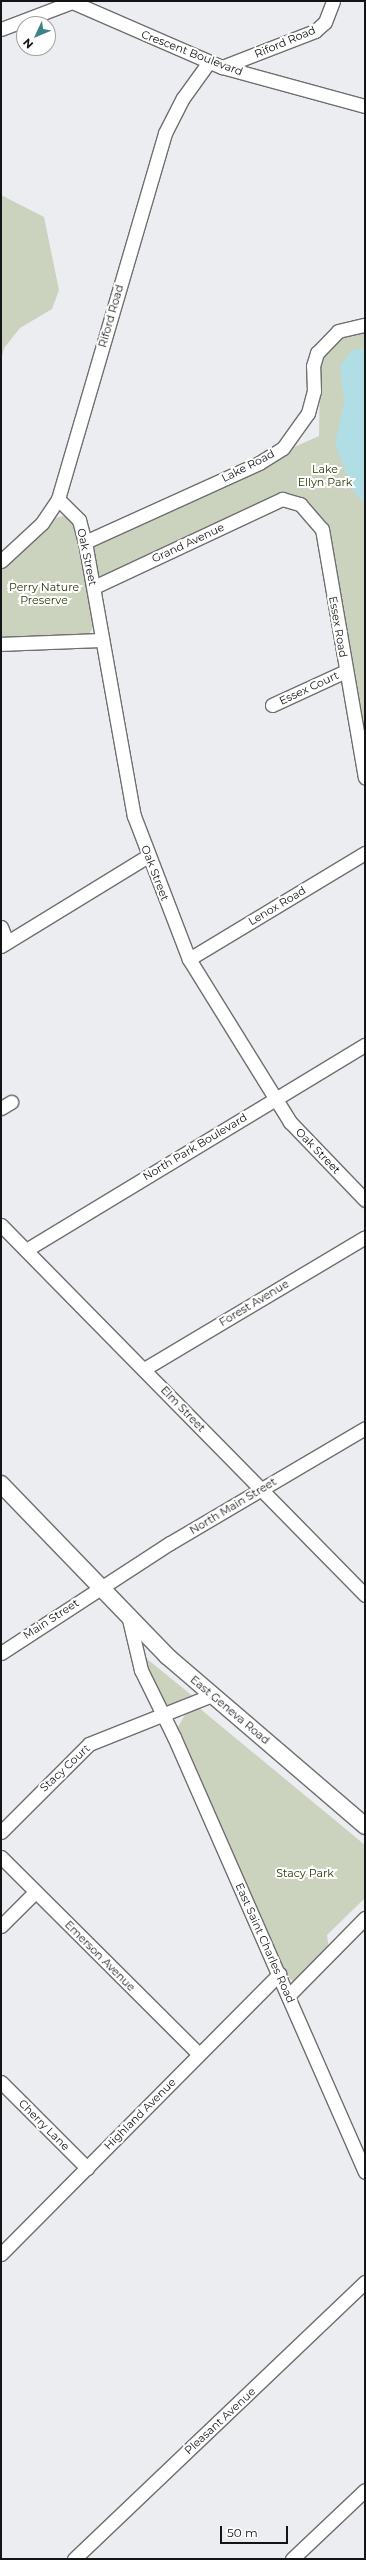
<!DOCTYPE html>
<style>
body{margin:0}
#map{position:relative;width:366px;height:2560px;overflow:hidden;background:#ecedf0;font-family:Montserrat,sans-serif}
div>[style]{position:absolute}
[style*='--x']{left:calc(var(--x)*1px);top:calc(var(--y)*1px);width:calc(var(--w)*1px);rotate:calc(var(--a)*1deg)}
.green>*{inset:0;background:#cbd3be}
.water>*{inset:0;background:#b1dde4}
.roads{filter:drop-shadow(1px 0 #6e6f71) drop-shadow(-1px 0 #6e6f71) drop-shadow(0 1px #6e6f71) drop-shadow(0 -1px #6e6f71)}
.minor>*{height:13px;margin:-6.5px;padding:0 6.5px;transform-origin:6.5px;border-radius:6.5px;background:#fff}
.major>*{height:16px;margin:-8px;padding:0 8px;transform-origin:8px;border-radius:8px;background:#fff}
span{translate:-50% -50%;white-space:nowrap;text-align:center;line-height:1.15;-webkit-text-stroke:4px #fff;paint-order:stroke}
.street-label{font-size:11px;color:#131415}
.park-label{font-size:11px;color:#2a3903}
.frame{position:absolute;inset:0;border:2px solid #131415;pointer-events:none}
.north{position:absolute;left:16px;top:16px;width:40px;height:40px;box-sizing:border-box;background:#fff;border:1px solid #a1a1a1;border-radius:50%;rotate:226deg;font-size:11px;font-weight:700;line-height:16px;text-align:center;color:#131415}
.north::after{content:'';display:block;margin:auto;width:14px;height:18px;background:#3c848a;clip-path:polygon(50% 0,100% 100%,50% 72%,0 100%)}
.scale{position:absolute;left:220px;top:2526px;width:68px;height:18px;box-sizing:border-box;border:2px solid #131415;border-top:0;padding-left:5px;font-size:12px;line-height:14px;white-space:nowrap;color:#131415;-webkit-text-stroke:3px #fff;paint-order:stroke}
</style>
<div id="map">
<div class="green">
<div style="clip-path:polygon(1px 195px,44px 217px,59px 290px,52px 309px,20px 328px,4px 348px,1px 361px)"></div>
<div style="clip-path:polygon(365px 330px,365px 730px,325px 520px,300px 509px,280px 504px,97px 589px,94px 626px,88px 636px,1px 640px,1px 570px,53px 519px,66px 515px,76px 530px,79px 543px,319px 436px,320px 357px,336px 338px)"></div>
<div style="clip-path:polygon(140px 1655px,141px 1654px,195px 1698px,166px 1710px)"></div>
<div style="clip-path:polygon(198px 1707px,365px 1845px,365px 1898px,327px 1935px,329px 1949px,294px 1982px,285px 1975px,178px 1727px,187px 1711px)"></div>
</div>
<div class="water">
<div style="clip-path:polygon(365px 347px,365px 504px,352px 489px,335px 444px,344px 402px,340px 366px,351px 351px)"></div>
</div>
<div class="roads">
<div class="minor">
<div style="--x:70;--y:1;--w:166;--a:23.5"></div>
<div style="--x:222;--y:67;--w:148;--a:15.3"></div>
<div style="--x:1;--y:29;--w:76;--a:-20.8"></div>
<div style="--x:222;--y:67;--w:100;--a:-21.2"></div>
<div style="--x:315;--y:31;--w:13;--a:-42"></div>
<div style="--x:325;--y:22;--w:22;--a:-69"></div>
<div style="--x:58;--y:499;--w:30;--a:45"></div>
<div style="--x:79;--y:520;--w:23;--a:75"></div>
<div style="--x:85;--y:542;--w:278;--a:79.9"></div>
<div style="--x:134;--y:816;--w:153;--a:69"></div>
<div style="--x:189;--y:959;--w:192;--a:58.2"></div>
<div style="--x:290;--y:1122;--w:108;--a:46.1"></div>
<div style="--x:85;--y:542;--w:191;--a:-24.4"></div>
<div style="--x:259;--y:463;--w:28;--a:-32"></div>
<div style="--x:283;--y:448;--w:43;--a:-54.5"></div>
<div style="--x:308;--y:413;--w:23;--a:-75"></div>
<div style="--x:314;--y:391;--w:25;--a:-92"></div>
<div style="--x:313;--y:366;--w:14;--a:-73"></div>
<div style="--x:317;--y:353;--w:30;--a:-46"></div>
<div style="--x:338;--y:331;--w:28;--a:-13"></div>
<div style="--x:1;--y:561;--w:56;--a:-42.8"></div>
<div style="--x:42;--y:523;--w:29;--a:-56"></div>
<div style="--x:58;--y:499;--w:381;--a:-73.7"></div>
<div style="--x:165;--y:133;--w:39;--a:-63"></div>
<div style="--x:183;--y:98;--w:44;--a:-54.2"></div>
<div style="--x:94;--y:587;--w:208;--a:-25.1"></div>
<div style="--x:282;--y:499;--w:19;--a:16"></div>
<div style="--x:300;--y:504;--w:33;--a:49"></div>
<div style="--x:322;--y:529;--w:252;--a:80.2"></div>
<div style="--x:1;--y:644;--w:100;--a:-2.3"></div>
<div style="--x:272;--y:705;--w:81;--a:-24.7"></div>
<div style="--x:1;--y:927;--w:16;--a:68"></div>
<div style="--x:1;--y:946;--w:172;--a:-31.5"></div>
<div style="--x:189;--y:959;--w:205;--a:-31.1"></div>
<div style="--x:1;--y:1108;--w:12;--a:-31"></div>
<div style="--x:1;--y:1225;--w:519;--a:45.47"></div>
<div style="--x:26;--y:1250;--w:396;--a:-31.2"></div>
<div style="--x:144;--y:1369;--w:257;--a:-30.8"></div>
<div style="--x:128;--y:1615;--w:57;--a:76.7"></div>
<div style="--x:141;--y:1670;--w:75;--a:63.8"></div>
<div style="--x:174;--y:1737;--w:475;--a:66.3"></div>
<div style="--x:1;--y:1653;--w:202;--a:-33.1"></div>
<div style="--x:170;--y:1543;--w:226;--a:-30.5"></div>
<div style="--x:1;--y:1832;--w:124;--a:-45"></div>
<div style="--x:89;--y:1744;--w:132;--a:-21.7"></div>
<div style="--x:1;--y:1857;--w:279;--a:44.9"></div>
<div style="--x:1;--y:1926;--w:48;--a:-45"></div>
<div style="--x:288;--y:1996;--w:110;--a:-45.4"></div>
<div style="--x:1;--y:2082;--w:122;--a:45"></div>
<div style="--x:1;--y:2254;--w:395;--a:-45.2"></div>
<div style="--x:74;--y:2559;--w:402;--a:-43.6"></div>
<div style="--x:292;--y:2559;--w:100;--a:-43.4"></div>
</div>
<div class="major">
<div style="--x:1;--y:1484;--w:239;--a:46"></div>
<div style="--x:167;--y:1656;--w:261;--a:40.6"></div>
</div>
</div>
<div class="street-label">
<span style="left:285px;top:42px;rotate:-23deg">Riford Road</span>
<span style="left:192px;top:53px;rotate:21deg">Crescent Boulevard</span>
<span style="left:111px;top:316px;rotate:-74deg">Riford Road</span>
<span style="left:248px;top:466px;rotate:-27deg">Lake Road</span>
<span style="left:188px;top:543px;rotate:-25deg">Grand Avenue</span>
<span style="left:87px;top:557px;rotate:78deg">Oak Street</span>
<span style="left:338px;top:627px;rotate:80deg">Essex Road</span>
<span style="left:309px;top:688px;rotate:-25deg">Essex Court</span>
<span style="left:155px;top:873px;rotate:69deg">Oak Street</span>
<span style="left:277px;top:906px;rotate:-31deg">Lenox Road</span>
<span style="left:195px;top:1147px;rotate:-31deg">North Park Boulevard</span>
<span style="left:318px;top:1151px;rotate:46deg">Oak Street</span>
<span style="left:254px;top:1303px;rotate:-31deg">Forest Avenue</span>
<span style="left:183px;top:1409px;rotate:46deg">Elm Street</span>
<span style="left:233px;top:1506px;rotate:-31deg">North Main Street</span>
<span style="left:51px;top:1619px;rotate:-33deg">Main Street</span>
<span style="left:230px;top:1710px;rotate:40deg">East Geneva Road</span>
<span style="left:65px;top:1768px;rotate:-43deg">Stacy Court</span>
<span style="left:265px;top:1943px;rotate:66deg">East Saint Charles Road</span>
<span style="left:100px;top:1956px;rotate:45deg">Emerson Avenue</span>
<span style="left:140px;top:2114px;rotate:-45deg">Highland Avenue</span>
<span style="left:44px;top:2125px;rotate:45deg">Cherry Lane</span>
<span style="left:220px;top:2421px;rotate:-43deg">Pleasant Avenue</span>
</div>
<div class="park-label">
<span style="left:325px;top:476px">Lake<br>Ellyn Park</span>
<span style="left:44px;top:594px">Perry Nature<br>Preserve</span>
<span style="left:305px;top:1873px">Stacy Park</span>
</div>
<div class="frame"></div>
<div class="north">N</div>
<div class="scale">50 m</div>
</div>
